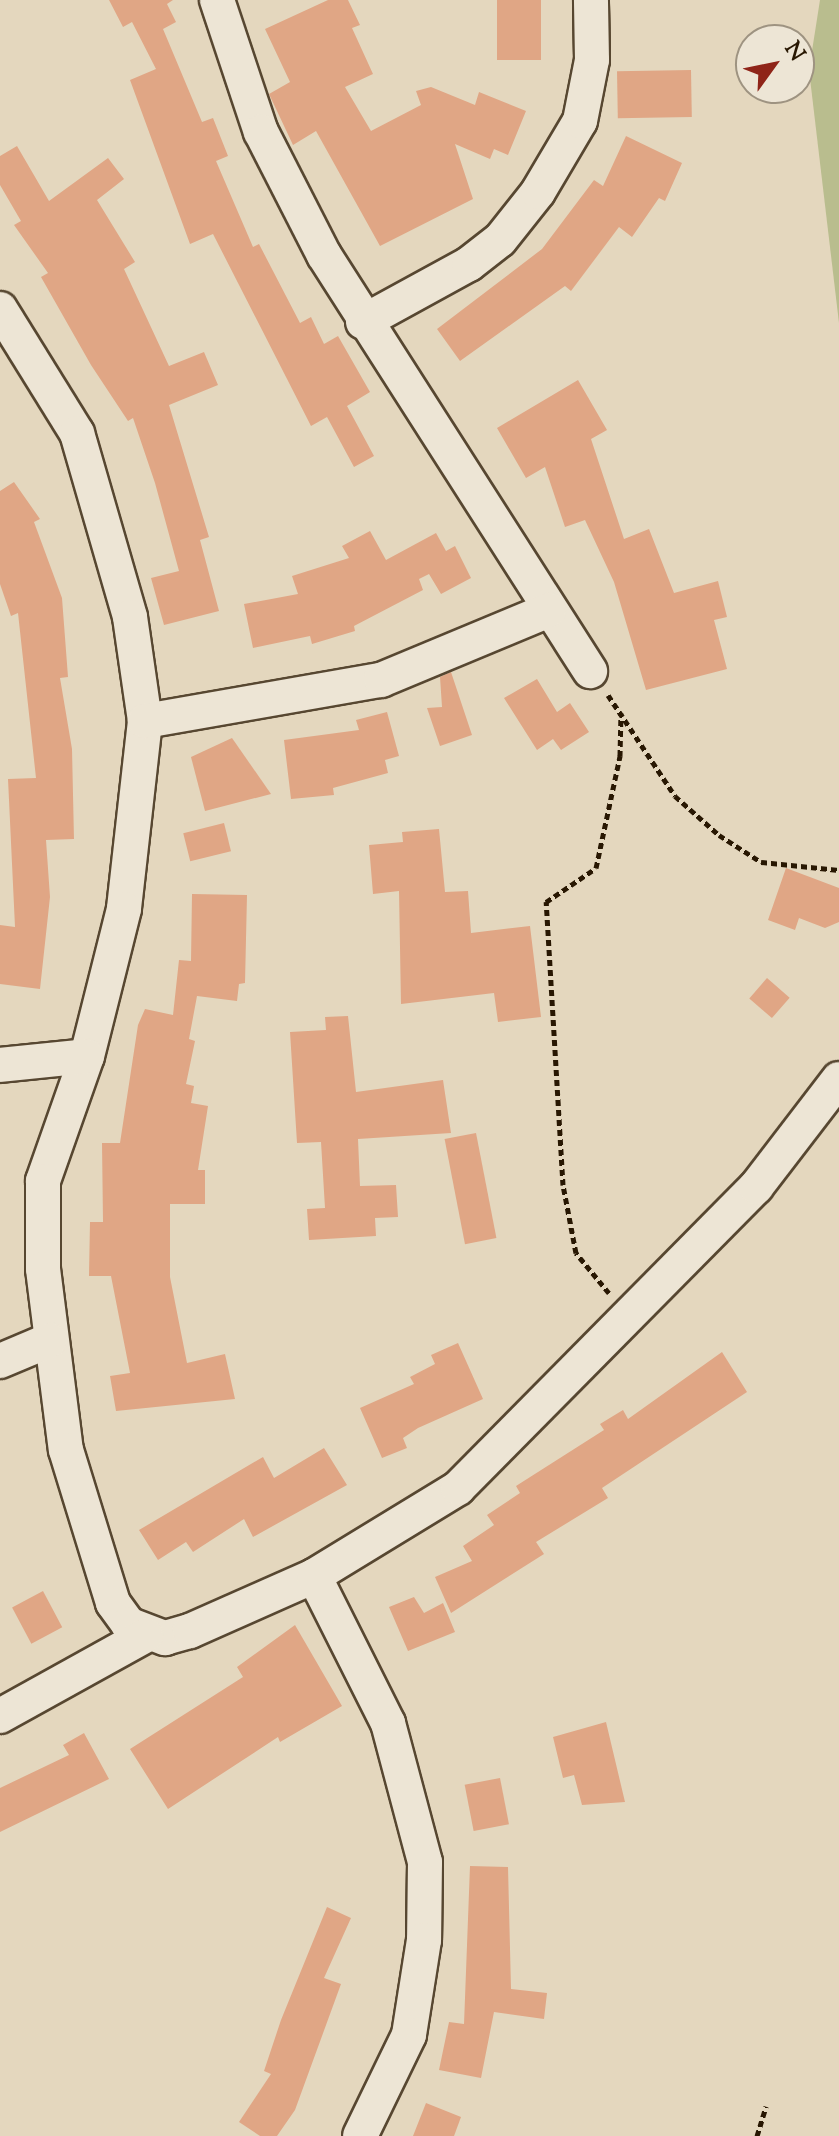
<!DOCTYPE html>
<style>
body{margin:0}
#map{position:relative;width:839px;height:2136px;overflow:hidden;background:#e4d7be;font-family:"Sorts Mill Goudy",serif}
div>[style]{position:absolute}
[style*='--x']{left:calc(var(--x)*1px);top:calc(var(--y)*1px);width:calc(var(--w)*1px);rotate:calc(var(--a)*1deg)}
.green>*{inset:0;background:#b9bd8e}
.building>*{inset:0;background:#e0a685;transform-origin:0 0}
.path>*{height:5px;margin-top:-2.5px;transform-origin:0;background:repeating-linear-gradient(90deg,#281702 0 6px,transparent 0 10px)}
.roads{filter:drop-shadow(2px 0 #574731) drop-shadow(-2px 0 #574731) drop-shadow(0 2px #574731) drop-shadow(0 -2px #574731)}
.street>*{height:34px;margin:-17px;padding:0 17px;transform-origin:17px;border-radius:17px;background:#ede5d5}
span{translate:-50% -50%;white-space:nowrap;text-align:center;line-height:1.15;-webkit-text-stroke:8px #ede5d5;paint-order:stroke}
.north{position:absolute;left:735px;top:24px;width:80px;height:80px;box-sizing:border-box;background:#ede5d5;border:2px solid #9e9381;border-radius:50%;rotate:57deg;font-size:22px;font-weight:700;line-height:32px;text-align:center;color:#281702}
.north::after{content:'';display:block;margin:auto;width:28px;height:36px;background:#8f2418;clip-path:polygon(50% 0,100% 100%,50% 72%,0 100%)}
</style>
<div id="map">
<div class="green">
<div style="clip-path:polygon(820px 0,839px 0,839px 323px,809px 70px)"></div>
</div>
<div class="building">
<div style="clip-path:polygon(109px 0,173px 0,167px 4px,176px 22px,163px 29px,202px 122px,213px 118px,228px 156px,216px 161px,253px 247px,259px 244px,300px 323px,311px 317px,324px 344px,338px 336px,370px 392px,347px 406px,374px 456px,354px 467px,327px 417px,311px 426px,213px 234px,190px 244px,130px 80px,156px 69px,132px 22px,123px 27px)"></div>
<div style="clip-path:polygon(328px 0,348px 0,360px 25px,352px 28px,373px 74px,345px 87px,371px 131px,421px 105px,416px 91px,431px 87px,475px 105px,479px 92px,526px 111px,508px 155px,494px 149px,490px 159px,455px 144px,473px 199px,380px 246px,316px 131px,293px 145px,269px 94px,290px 82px,265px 29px)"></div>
<div style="left:497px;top:0;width:44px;height:60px"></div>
<div style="left:691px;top:70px;width:47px;height:74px;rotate:89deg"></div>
<div style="clip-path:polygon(626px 136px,682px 163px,665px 201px,659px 198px,632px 237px,619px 227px,571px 291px,565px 286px,460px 361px,437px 329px,542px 249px,594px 180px,603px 186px)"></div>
<div style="clip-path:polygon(17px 146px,49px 201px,108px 158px,124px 179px,97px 200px,135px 262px,124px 269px,169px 366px,204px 352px,218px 385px,169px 405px,209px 537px,200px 540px,219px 611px,164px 625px,151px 578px,179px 571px,155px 483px,133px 418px,128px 421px,91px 365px,41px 277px,48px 273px,14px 225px,21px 221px,0 185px,0 156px)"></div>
<div style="clip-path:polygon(578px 380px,607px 430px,591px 439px,624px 539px,649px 529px,674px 593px,718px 581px,727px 617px,714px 620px,727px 669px,646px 690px,614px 582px,585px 520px,565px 527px,545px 467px,526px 478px,497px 428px)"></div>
<div style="clip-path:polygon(14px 482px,40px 519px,34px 522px,62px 598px,68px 677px,60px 678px,72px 749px,74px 839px,46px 840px,50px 897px,40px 989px,0 984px,0 925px,15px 927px,8px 779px,36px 778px,18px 613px,11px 616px,0 584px,0 491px)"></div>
<div style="clip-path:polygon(370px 531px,386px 560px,436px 533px,446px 551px,455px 546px,471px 578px,441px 594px,429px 574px,419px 579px,423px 590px,354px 626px,355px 631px,312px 644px,310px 636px,253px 648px,244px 604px,298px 594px,292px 576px,349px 558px,342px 546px)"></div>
<div style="clip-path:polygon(451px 672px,472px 735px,440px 746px,427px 708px,442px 707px,440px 677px)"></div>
<div style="clip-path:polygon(537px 679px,557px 712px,570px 703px,589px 732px,561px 750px,553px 739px,537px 750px,504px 698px)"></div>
<div style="clip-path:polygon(387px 712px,399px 756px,385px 760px,388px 773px,333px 788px,334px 795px,291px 799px,284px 740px,359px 730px,356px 720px)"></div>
<div style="clip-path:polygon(232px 738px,271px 794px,205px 811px,191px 757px)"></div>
<div style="left:224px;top:823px;width:29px;height:42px;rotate:76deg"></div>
<div style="clip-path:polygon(439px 829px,445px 892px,468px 891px,471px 933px,530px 926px,541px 1017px,498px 1022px,494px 993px,401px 1004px,399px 891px,373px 894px,369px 845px,403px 842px,402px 832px)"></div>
<div style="clip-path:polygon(786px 868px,839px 888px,839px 922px,825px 928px,799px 918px,795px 930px,768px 920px)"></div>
<div style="clip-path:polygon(192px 894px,247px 895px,245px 983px,239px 984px,237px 1001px,197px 996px,189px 1039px,195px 1041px,186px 1084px,194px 1086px,191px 1103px,208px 1106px,198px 1170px,205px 1170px,205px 1204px,170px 1204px,170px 1277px,187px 1363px,225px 1354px,235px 1399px,116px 1411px,110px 1376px,130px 1373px,111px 1276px,89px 1276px,90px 1222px,103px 1222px,102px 1143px,120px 1143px,138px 1025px,145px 1009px,173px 1015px,179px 960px,191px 961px)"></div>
<div style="left:767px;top:978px;width:30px;height:27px;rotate:41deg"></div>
<div style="clip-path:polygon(348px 1016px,356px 1092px,443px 1080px,451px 1133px,358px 1139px,360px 1186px,396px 1185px,398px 1217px,375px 1218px,376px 1236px,309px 1240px,307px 1209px,325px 1208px,321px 1142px,297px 1143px,290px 1032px,326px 1030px,325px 1017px)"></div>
<div style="left:476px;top:1133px;width:107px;height:32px;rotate:79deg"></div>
<div style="clip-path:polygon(458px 1343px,483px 1399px,418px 1428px,403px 1438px,407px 1448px,382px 1458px,360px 1408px,414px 1384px,410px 1377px,435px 1364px,431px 1355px)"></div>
<div style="clip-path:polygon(722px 1352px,747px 1392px,602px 1488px,608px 1498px,536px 1542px,544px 1554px,451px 1613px,435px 1577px,472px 1561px,463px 1546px,494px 1525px,487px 1515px,520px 1493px,516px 1486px,604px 1430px,600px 1424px,623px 1410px,628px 1419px)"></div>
<div style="clip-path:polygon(324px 1448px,347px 1485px,253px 1537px,244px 1519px,193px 1552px,186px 1542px,158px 1560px,139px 1530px,263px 1457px,274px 1478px)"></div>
<div style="left:43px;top:1591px;width:41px;height:35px;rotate:62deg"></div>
<div style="clip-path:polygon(414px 1597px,424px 1613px,443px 1603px,455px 1632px,408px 1651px,389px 1607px)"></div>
<div style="clip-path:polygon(295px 1625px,342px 1706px,280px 1742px,278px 1737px,168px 1809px,130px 1749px,243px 1677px,237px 1667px)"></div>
<div style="clip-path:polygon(606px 1722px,625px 1802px,582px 1805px,574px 1775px,563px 1778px,553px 1737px)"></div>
<div style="clip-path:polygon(84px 1733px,109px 1779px,0 1832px,0 1788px,69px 1755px,63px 1745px)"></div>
<div style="left:500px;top:1778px;width:47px;height:36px;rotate:79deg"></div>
<div style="clip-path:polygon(470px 1866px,508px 1867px,511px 1989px,547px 1993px,544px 2019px,494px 2012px,481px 2078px,439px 2070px,449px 2022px,464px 2024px)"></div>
<div style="clip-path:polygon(327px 1907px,351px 1918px,324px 1978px,341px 1984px,295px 2110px,277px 2136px,260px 2136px,239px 2122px,271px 2074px,264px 2071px,281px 2020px)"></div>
<div style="clip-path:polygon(426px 2103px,461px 2117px,454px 2136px,413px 2136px)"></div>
</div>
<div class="path">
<div style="--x:608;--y:695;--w:121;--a:56.4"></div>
<div style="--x:675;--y:796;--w:59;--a:41.6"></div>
<div style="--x:719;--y:835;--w:50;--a:32.7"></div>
<div style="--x:761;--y:862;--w:78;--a:5.9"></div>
<div style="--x:609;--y:1293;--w:52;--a:-129.5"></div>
<div style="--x:576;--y:1253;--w:69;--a:-100.8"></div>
<div style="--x:563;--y:1185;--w:284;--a:-93.4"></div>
<div style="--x:546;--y:902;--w:60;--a:-34.2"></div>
<div style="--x:596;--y:868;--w:115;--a:-77.9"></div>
<div style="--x:620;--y:756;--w:43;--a:-88.7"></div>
<div style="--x:757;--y:2136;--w:31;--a:-73"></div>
</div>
<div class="roads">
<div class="street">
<div style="--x:217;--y:0;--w:139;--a:71.6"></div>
<div style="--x:261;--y:132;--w:138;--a:62.9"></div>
<div style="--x:324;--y:255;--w:494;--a:57.4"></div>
<div style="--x:0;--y:309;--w:146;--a:58.2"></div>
<div style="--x:77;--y:433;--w:191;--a:73.9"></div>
<div style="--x:130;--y:617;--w:105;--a:81.8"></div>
<div style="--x:145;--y:721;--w:189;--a:96.4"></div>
<div style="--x:124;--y:909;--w:152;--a:104.1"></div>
<div style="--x:87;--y:1056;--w:133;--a:109.4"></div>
<div style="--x:43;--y:1181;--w:88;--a:90"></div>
<div style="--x:43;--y:1269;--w:182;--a:82.8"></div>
<div style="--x:66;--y:1450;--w:160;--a:72.9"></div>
<div style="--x:113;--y:1603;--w:26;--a:54"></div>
<div style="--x:128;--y:1624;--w:40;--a:21"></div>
<div style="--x:165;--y:1638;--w:26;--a:-16"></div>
<div style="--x:190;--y:1631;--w:136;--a:-23.9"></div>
<div style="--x:314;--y:1576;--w:169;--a:-31.4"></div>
<div style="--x:458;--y:1488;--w:424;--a:-45.3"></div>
<div style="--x:756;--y:1187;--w:136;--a:-52.5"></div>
<div style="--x:363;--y:322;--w:121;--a:-28.7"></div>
<div style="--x:469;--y:264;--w:39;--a:-38"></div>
<div style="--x:500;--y:240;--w:61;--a:-51.6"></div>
<div style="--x:538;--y:192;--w:82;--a:-59.4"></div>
<div style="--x:580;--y:121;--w:62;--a:-78.9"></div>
<div style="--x:592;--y:60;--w:60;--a:-91"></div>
<div style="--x:145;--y:721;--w:240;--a:-9.9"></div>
<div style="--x:381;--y:680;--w:182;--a:-22.6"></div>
<div style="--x:0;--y:1065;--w:87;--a:-5.9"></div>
<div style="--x:0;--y:1361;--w:54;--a:-22.8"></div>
<div style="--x:314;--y:1576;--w:165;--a:63.3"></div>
<div style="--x:388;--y:1723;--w:144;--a:75.1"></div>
<div style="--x:425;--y:1862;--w:78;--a:90.7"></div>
<div style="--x:424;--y:1940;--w:96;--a:99"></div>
<div style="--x:409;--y:2035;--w:112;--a:115.9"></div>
<div style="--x:0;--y:1716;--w:167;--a:-29"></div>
</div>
</div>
<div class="north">N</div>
</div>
